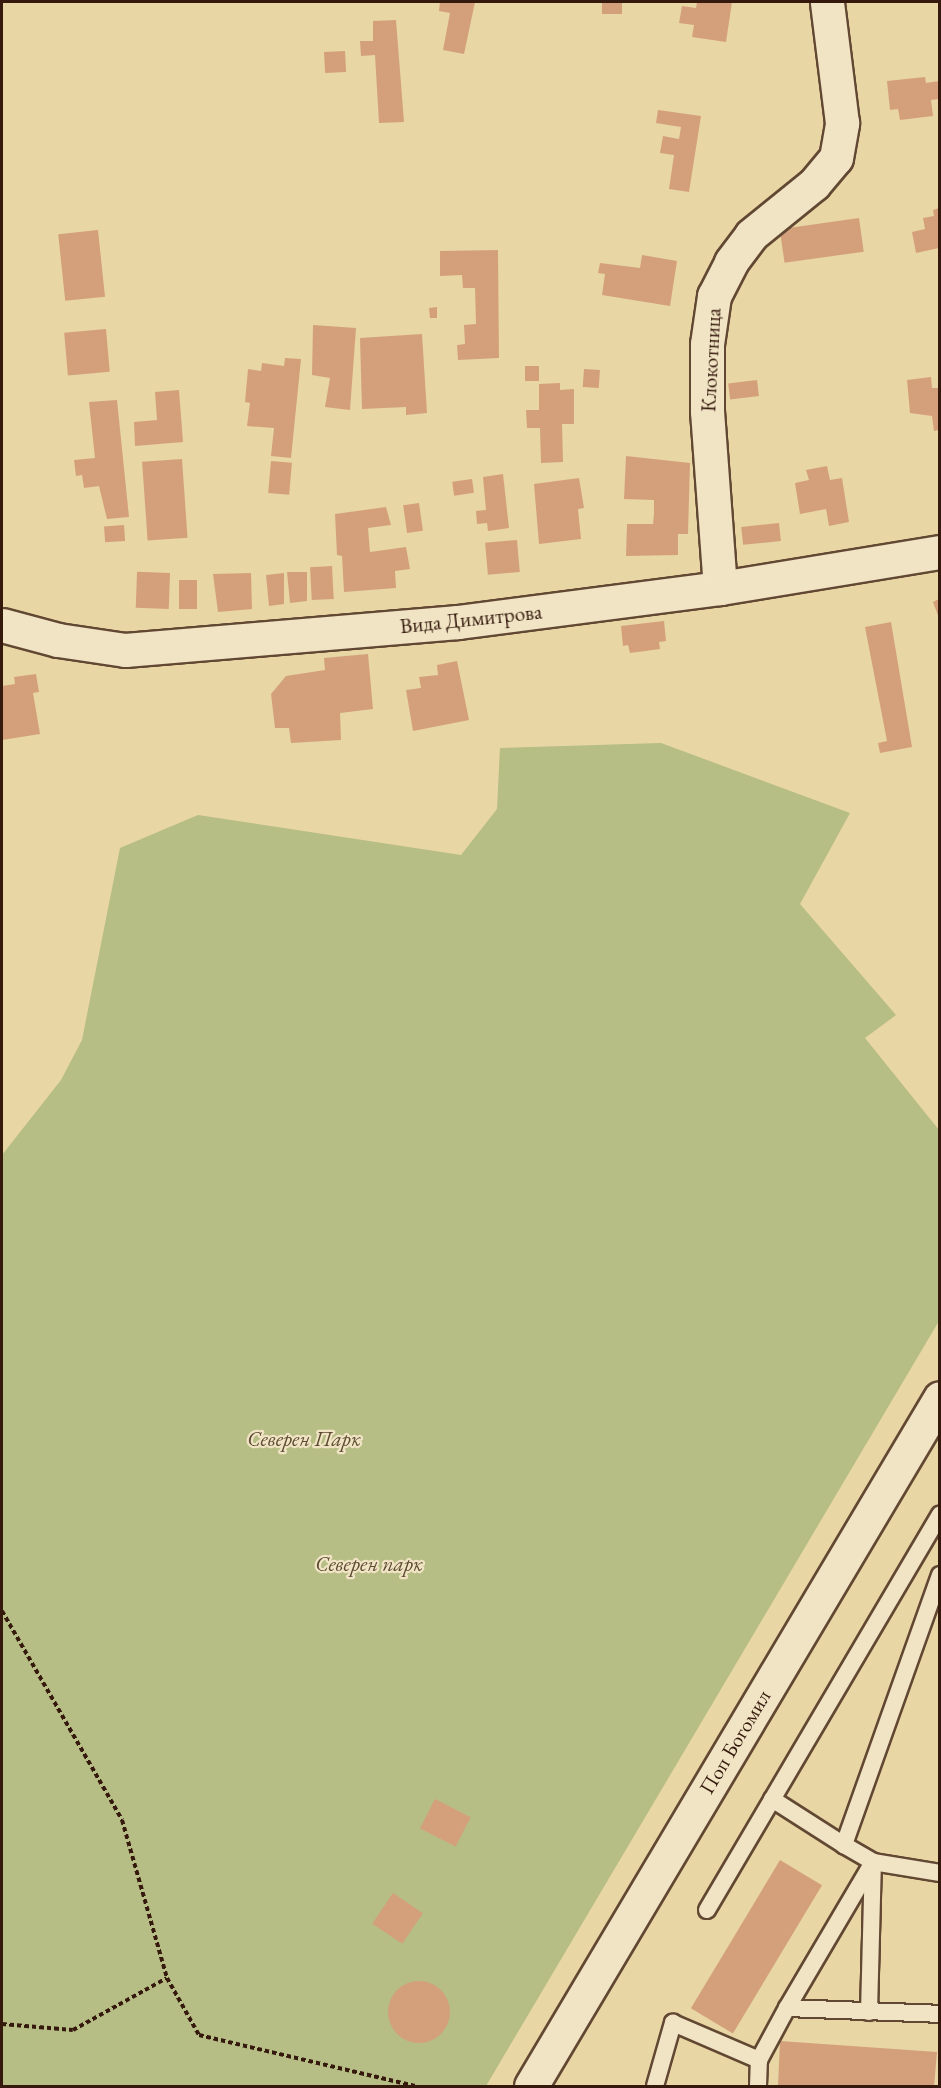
<!DOCTYPE html>
<meta charset="utf-8">
<style>
body{margin:0}
#map{position:relative;width:941px;height:2088px;overflow:hidden;background:#e8d6a4;font-family:"EB Garamond",serif}
div>[style]{position:absolute}
[style*='--x']{left:calc(var(--x)*1px);top:calc(var(--y)*1px);width:calc(var(--w)*1px);rotate:calc(var(--a)*1deg)}
.green>*{inset:0;background:#b6bd85}
.building>*{inset:0;background:#d4a07c;transform-origin:0 0}
.round{border-radius:50%}
.path>*{height:4px;margin-top:-2px;transform-origin:0;background:repeating-linear-gradient(90deg,#35190d 0 4.5px,transparent 0 7.5px)}
.roads{filter:drop-shadow(2px 0 #624833) drop-shadow(-2px 0 #624833) drop-shadow(0 2px #624833) drop-shadow(0 -2px #624833)}
.lane>*{height:16px;margin:-8px;padding:0 8px;transform-origin:8px;border-radius:8px;background:#f0e4c4}
.street>*{height:33px;margin:-16.5px;padding:0 16.5px;transform-origin:16.5px;border-radius:16.5px;background:#f0e4c4}
.secondary>*{height:33px;margin:-16.5px;padding:0 16.5px;transform-origin:16.5px;border-radius:16.5px;background:#f0e4c4}
span{translate:-50% -50%;white-space:nowrap;text-align:center;line-height:1.15;-webkit-text-stroke:4.5px #f0e4c4;paint-order:stroke}
.street-label{font-size:21px;color:#35190d}
.park-label{font-size:21px;color:#5c4a31;font-style:italic}
.frame{position:absolute;inset:0;border:3px solid #35190d;pointer-events:none}
</style>
<div id="map">
<div class="green">
<div style="clip-path:polygon(661px 743px,850px 813px,800px 904px,896px 1015px,865px 1038px,939px 1130px,939px 1321px,486px 2086px,2px 2086px,2px 1155px,61px 1080px,82px 1040px,120px 848px,198px 815px,461px 855px,497px 809px,500px 748px)"></div>
</div>
<div class="building">
<div style="clip-path:polygon(440px 2px,475px 2px,464px 54px,443px 50px,450px 13px,439px 11px)"></div>
<div style="left:602px;top:2px;width:20px;height:12px"></div>
<div style="clip-path:polygon(697px 2px,732px 2px,726px 42px,692px 37px,694px 25px,679px 23px,682px 6px,696px 8px)"></div>
<div style="clip-path:polygon(396px 20px,404px 122px,379px 123px,375px 55px,361px 56px,360px 41px,373px 41px,373px 21px)"></div>
<div style="left:345px;top:51px;width:21px;height:21px;rotate:87deg"></div>
<div style="clip-path:polygon(925px 77px,926px 83px,939px 81px,939px 99px,931px 100px,933px 116px,900px 120px,898px 109px,890px 110px,887px 81px)"></div>
<div style="clip-path:polygon(658px 110px,701px 116px,689px 192px,669px 189px,674px 155px,660px 153px,663px 136px,679px 139px,681px 127px,656px 123px)"></div>
<div style="clip-path:polygon(939px 208px,939px 248px,916px 253px,912px 232px,925px 229px,923px 218px,934px 216px,933px 210px)"></div>
<div style="left:859px;top:218px;width:34px;height:80px;rotate:82deg"></div>
<div style="left:98px;top:230px;width:67px;height:40px;rotate:84deg"></div>
<div style="clip-path:polygon(498px 250px,499px 358px,458px 360px,457px 345px,465px 344px,464px 325px,476px 324px,475px 288px,463px 288px,462px 275px,440px 276px,440px 251px)"></div>
<div style="clip-path:polygon(642px 255px,677px 261px,670px 306px,602px 295px,605px 274px,598px 273px,600px 263px,640px 268px)"></div>
<div style="clip-path:polygon(437px 307px,437px 318px,430px 318px,429px 308px)"></div>
<div style="clip-path:polygon(313px 325px,356px 328px,350px 410px,325px 407px,330px 378px,312px 375px)"></div>
<div style="left:106px;top:329px;width:43px;height:42px;rotate:85deg"></div>
<div style="clip-path:polygon(422px 334px,427px 413px,406px 415px,406px 407px,362px 409px,360px 338px)"></div>
<div style="clip-path:polygon(285px 358px,301px 359px,291px 458px,271px 456px,274px 428px,247px 426px,250px 403px,245px 402px,248px 369px,261px 371px,262px 363px,284px 366px)"></div>
<div style="left:525px;top:366px;width:14px;height:15px"></div>
<div style="left:584px;top:369px;width:16px;height:18px;rotate:4deg"></div>
<div style="clip-path:polygon(931px 377px,932px 388px,939px 388px,939px 430px,934px 431px,932px 416px,910px 413px,907px 380px)"></div>
<div style="left:757px;top:380px;width:16px;height:29px;rotate:83deg"></div>
<div style="clip-path:polygon(560px 383px,560px 390px,574px 389px,574px 424px,562px 424px,563px 462px,541px 463px,540px 428px,527px 428px,526px 410px,539px 410px,539px 384px)"></div>
<div style="clip-path:polygon(179px 390px,183px 442px,135px 446px,134px 422px,157px 420px,155px 392px)"></div>
<div style="clip-path:polygon(117px 400px,129px 517px,107px 519px,99px 486px,84px 488px,82px 475px,76px 476px,74px 460px,95px 458px,89px 402px)"></div>
<div style="clip-path:polygon(626px 456px,690px 463px,688px 534px,678px 534px,678px 555px,626px 556px,627px 524px,653px 524px,654px 514px,654px 500px,624px 499px)"></div>
<div style="left:182px;top:459px;width:79px;height:40px;rotate:86deg"></div>
<div style="left:271px;top:461px;width:21px;height:32px;rotate:5deg"></div>
<div style="clip-path:polygon(827px 466px,830px 480px,842px 478px,849px 522px,829px 526px,826px 509px,800px 514px,795px 483px,809px 480px,806px 470px)"></div>
<div style="clip-path:polygon(503px 474px,509px 528px,488px 531px,487px 523px,477px 524px,476px 511px,486px 510px,483px 477px)"></div>
<div style="clip-path:polygon(579px 478px,584px 508px,578px 509px,581px 539px,539px 544px,534px 484px)"></div>
<div style="left:472px;top:479px;width:14px;height:20px;rotate:82deg"></div>
<div style="left:419px;top:503px;width:28px;height:16px;rotate:82deg"></div>
<div style="clip-path:polygon(386px 507px,391px 525px,368px 528px,370px 552px,406px 547px,410px 569px,395px 571px,396px 588px,344px 592px,342px 556px,337px 555px,335px 514px)"></div>
<div style="left:779px;top:523px;width:18px;height:38px;rotate:84deg"></div>
<div style="left:124px;top:525px;width:16px;height:20px;rotate:86deg"></div>
<div style="left:517px;top:540px;width:32px;height:32px;rotate:85deg"></div>
<div style="left:332px;top:566px;width:33px;height:22px;rotate:87deg"></div>
<div style="clip-path:polygon(287px 572px,307px 572px,307px 601px,290px 603px)"></div>
<div style="left:170px;top:573px;width:36px;height:33px;rotate:92deg"></div>
<div style="clip-path:polygon(251px 573px,252px 609px,218px 612px,213px 574px)"></div>
<div style="clip-path:polygon(284px 573px,284px 604px,269px 606px,266px 575px)"></div>
<div style="left:179px;top:580px;width:18px;height:29px"></div>
<div style="clip-path:polygon(939px 599px,939px 618px,933px 602px)"></div>
<div style="clip-path:polygon(664px 621px,666px 641px,659px 642px,660px 649px,630px 653px,628px 645px,623px 646px,621px 626px)"></div>
<div style="clip-path:polygon(891px 622px,912px 747px,880px 753px,878px 743px,887px 741px,865px 627px)"></div>
<div style="clip-path:polygon(368px 654px,373px 709px,340px 713px,341px 740px,291px 743px,289px 728px,275px 728px,271px 694px,286px 676px,325px 670px,324px 658px)"></div>
<div style="clip-path:polygon(457px 661px,469px 720px,413px 731px,406px 690px,421px 688px,419px 677px,438px 675px,437px 665px)"></div>
<div style="clip-path:polygon(36px 674px,39px 692px,33px 693px,40px 734px,2px 740px,2px 686px,15px 684px,14px 677px)"></div>
<div style="left:435px;top:1799px;width:40px;height:33px;rotate:27deg"></div>
<div style="left:780px;top:1860px;width:49px;height:173px;rotate:31deg"></div>
<div style="left:393px;top:1893px;width:36px;height:37px;rotate:34deg"></div>
<div class="round" style="left:388px;top:1981px;width:62px;height:62px"></div>
<div style="clip-path:polygon(780px 2041px,937px 2052px,934px 2086px,778px 2086px)"></div>
</div>
<div class="path">
<div style="--x:2;--y:1611;--w:241;--a:60.1"></div>
<div style="--x:122;--y:1820;--w:164;--a:74.1"></div>
<div style="--x:167;--y:1978;--w:65;--a:60.7"></div>
<div style="--x:199;--y:2035;--w:222;--a:13.3"></div>
<div style="--x:2;--y:2024;--w:71;--a:4.8"></div>
<div style="--x:73;--y:2030;--w:107;--a:-29"></div>
</div>
<div class="roads">
<div class="lane">
<div style="--x:940;--y:1575;--w:287;--a:109.6"></div>
<div style="--x:844;--y:1845;--w:34;--a:30"></div>
<div style="--x:873;--y:1862;--w:68;--a:9.3"></div>
<div style="--x:772;--y:1799;--w:85;--a:32.6"></div>
<div style="--x:873;--y:1862;--w:169;--a:120.5"></div>
<div style="--x:787;--y:2008;--w:153;--a:2.2"></div>
<div style="--x:707;--y:1910;--w:459;--a:-59.5"></div>
<div style="--x:869;--y:2012;--w:150;--a:-88.5"></div>
<div style="--x:655;--y:2086;--w:66;--a:-74.1"></div>
<div style="--x:673;--y:2023;--w:94;--a:23.3"></div>
<div style="--x:758;--y:2086;--w:26;--a:-88"></div>
<div style="--x:759;--y:2060;--w:59;--a:-61.7"></div>
</div>
<div class="street">
<div style="--x:720;--y:588;--w:177;--a:-94.2"></div>
<div style="--x:707;--y:411;--w:67;--a:-90"></div>
<div style="--x:707;--y:344;--w:49;--a:-81.7"></div>
<div style="--x:714;--y:296;--w:38;--a:-63"></div>
<div style="--x:731;--y:262;--w:34;--a:-53"></div>
<div style="--x:751;--y:235;--w:81;--a:-39"></div>
<div style="--x:814;--y:184;--w:34;--a:-50"></div>
<div style="--x:836;--y:158;--w:36;--a:-80"></div>
<div style="--x:842;--y:123;--w:122;--a:-97.1"></div>
<div style="--x:2;--y:625;--w:58;--a:15"></div>
<div style="--x:58;--y:640;--w:68;--a:8.5"></div>
<div style="--x:125;--y:650;--w:334;--a:-4.8"></div>
<div style="--x:458;--y:622;--w:264;--a:-7.4"></div>
<div style="--x:720;--y:588;--w:223;--a:-9.3"></div>
</div>
<div class="secondary">
<div style="--x:531;--y:2086;--w:800;--a:-59.27"></div>
</div>
</div>
<div class="street-label">
<span style="left:711px;top:360px;rotate:-87deg">Клокотница</span>
<span style="left:471px;top:619px;rotate:-6deg">Вида Димитрова</span>
<span style="left:735px;top:1742px;rotate:-59deg">Поп Богомил</span>
</div>
<div class="park-label">
<span style="left:304px;top:1439px">Северен Парк</span>
<span style="left:369px;top:1564px">Северен парк</span>
</div>
<div class="frame"></div>
</div>
